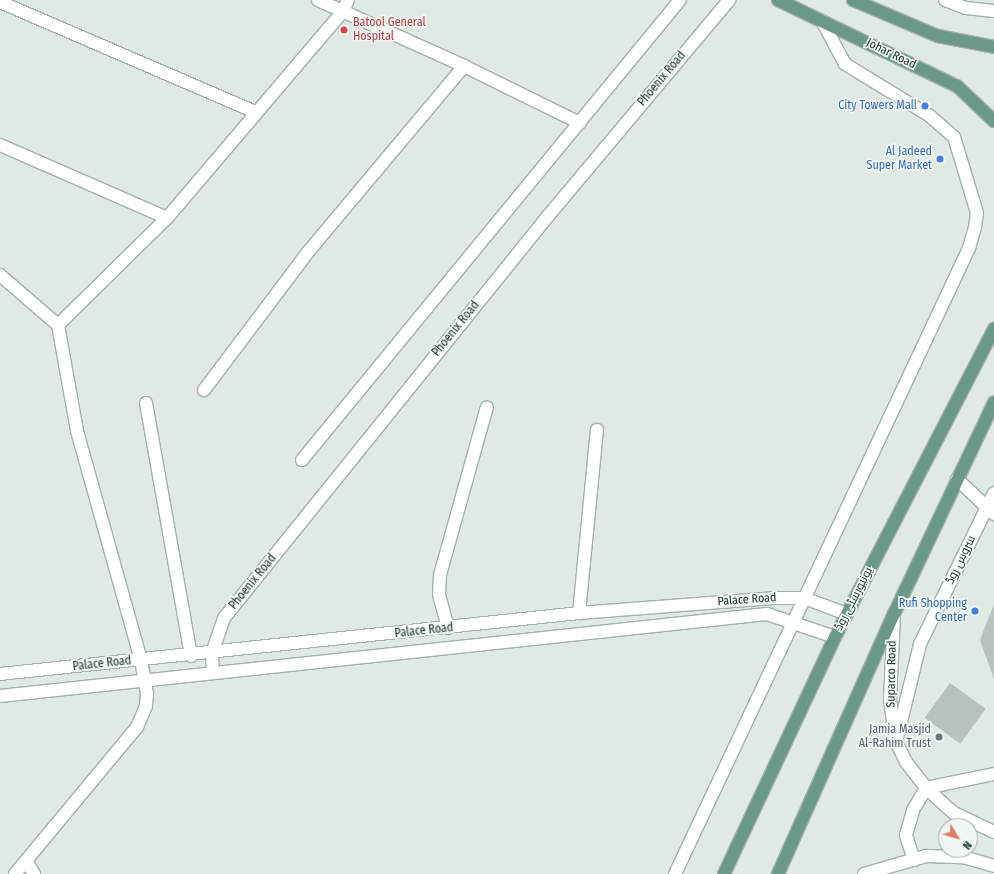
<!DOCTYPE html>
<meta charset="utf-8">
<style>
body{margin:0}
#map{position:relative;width:994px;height:874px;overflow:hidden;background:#e0e9e4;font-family:"Fira Sans Condensed",Cairo,sans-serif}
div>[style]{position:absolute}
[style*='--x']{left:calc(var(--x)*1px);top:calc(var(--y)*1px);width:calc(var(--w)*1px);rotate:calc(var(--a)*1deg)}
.building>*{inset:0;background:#b6c3bd;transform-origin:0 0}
.roads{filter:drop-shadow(1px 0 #a4b0aa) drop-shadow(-1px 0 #a4b0aa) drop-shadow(0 1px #a4b0aa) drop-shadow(0 -1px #a4b0aa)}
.street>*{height:12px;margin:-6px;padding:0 6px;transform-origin:6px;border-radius:6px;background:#fff}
.secondary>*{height:12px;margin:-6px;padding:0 6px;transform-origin:6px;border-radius:6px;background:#fff}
.primary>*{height:12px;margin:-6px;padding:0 6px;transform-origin:6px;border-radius:6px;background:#6a998a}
.dots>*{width:11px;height:11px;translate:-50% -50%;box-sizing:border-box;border:2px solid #f0f6f2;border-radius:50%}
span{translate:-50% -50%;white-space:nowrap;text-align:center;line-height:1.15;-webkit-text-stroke:3.5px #f0f6f2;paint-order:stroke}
.health-label{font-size:12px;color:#be3a42}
.left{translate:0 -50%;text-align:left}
.street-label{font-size:12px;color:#233730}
.shop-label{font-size:12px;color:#366cbe}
.right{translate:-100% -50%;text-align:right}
.worship-label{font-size:12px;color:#5b616d}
.north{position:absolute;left:938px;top:818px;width:40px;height:40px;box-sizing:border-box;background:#f0f6f2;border:1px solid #9eaaa4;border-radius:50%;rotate:128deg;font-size:11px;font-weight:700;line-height:16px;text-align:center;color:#233730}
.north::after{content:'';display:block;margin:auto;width:14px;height:18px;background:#e07d67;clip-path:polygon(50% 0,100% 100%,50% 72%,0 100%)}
</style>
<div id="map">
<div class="building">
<div style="clip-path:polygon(994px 604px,994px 679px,980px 640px)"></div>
<div style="left:950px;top:683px;width:44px;height:43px;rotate:36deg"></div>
</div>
<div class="roads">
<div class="street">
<div style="--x:318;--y:0;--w:160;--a:24.3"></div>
<div style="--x:464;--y:66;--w:129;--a:26.2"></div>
<div style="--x:945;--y:0;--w:22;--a:21"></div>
<div style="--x:966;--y:8;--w:28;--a:6"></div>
<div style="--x:0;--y:2;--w:278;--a:23.3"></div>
<div style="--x:0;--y:145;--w:182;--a:23.6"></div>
<div style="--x:0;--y:275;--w:77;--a:40.8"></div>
<div style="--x:58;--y:325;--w:108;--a:79.8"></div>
<div style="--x:77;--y:431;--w:238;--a:74.4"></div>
<div style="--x:141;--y:660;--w:35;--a:80"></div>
<div style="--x:147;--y:694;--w:12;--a:95"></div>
<div style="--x:146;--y:706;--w:23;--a:113"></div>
<div style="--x:137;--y:727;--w:191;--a:129.7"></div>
<div style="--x:58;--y:325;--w:153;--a:-44.5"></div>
<div style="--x:167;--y:218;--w:272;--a:-49.6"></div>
<div style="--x:343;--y:11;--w:12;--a:-66"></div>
<div style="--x:204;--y:390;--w:173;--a:-53"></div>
<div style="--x:308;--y:252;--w:243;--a:-50"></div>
<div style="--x:146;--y:403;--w:257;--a:79.9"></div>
<div style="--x:302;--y:460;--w:595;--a:-50.59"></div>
<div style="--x:957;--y:479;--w:51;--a:43.4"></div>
<div style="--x:579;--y:613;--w:184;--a:-84.4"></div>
<div style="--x:448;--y:628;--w:35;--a:-105"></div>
<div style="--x:439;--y:594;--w:19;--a:-87"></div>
<div style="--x:440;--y:575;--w:174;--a:-74.4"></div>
<div style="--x:213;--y:673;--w:20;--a:-93"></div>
<div style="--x:212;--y:653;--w:37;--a:-71"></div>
<div style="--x:224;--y:618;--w:516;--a:-51.13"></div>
<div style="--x:548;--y:216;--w:282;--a:-50"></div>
<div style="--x:0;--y:674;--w:582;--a:-6.01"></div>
<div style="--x:579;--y:613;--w:194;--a:-4.4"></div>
<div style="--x:772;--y:598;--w:32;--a:0"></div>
<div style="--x:804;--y:598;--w:46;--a:20.4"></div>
<div style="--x:0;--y:696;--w:771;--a:-6.1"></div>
<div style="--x:767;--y:614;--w:72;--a:18.7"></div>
<div style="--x:896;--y:742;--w:101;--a:-76.2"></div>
<div style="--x:920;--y:644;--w:168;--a:-63.9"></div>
<div style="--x:914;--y:860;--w:26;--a:-108"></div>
<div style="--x:906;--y:835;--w:26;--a:-74"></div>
<div style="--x:913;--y:810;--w:26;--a:-59"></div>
<div style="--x:926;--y:788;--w:69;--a:-11.6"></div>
<div style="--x:26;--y:861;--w:15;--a:58"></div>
<div style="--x:675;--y:874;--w:692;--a:-64.84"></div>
<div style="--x:969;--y:248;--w:22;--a:-74"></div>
<div style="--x:975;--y:227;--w:14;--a:-82"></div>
<div style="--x:977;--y:213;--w:79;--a:-106.8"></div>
<div style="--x:954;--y:137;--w:32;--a:-139"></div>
<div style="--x:930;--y:116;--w:100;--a:-148.5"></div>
<div style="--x:845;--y:64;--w:49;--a:-118.1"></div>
</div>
<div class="secondary">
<div style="--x:894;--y:615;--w:85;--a:92.7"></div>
<div style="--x:890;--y:700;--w:42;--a:81.9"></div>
<div style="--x:896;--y:742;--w:22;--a:63"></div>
<div style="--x:906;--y:762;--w:33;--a:52"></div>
<div style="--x:926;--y:788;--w:38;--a:42"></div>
<div style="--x:954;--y:813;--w:44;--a:25.4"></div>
<div style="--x:864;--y:874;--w:65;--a:-16.2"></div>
<div style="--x:926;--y:856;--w:37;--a:2"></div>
<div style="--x:963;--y:857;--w:32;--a:16"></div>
</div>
<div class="primary">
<div style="--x:778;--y:0;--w:199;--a:25.7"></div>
<div style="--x:957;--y:86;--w:51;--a:43.4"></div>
<div style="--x:853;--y:0;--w:92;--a:23"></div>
<div style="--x:938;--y:36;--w:57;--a:11.1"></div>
<div style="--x:724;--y:874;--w:262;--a:-64.9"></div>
<div style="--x:835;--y:637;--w:347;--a:-62.7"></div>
<div style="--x:778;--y:874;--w:285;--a:-66"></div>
<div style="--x:894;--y:614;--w:234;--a:-64.7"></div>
</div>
</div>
<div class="dots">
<div style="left:344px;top:30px;background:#e0444e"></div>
<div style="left:925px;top:106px;background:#3f7fe0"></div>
<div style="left:940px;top:159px;background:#3f7fe0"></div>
<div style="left:975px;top:611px;background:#3f7fe0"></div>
<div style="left:939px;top:737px;background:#6b7280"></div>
</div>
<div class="health-label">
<span class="left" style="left:353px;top:30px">Batool General<br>Hospital</span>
</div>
<div class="street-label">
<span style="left:891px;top:54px;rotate:26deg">Johar Road</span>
<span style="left:662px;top:79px;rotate:-50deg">Phoenix Road</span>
<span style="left:456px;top:329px;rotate:-51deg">Phoenix Road</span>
<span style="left:961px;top:560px;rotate:-64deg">سروس روڈ</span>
<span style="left:253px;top:582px;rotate:-51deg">Phoenix Road</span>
<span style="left:854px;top:599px;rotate:-63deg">یونیورسٹی روڈ</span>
<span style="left:747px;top:600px;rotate:-4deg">Palace Road</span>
<span style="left:424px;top:631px;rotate:-6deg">Palace Road</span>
<span style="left:102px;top:664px;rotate:-6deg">Palace Road</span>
<span style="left:892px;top:674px;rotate:-89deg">Suparco Road</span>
</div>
<div class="shop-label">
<span class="right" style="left:917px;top:106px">City Towers Mall</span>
<span class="right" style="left:932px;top:159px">Al Jadeed<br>Super Market</span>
<span class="right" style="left:967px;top:611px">Rufi Shopping<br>Center</span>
</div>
<div class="worship-label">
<span class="right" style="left:931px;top:737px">Jamia Masjid<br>Al-Rahim Trust</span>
</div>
<div class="north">N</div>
</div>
